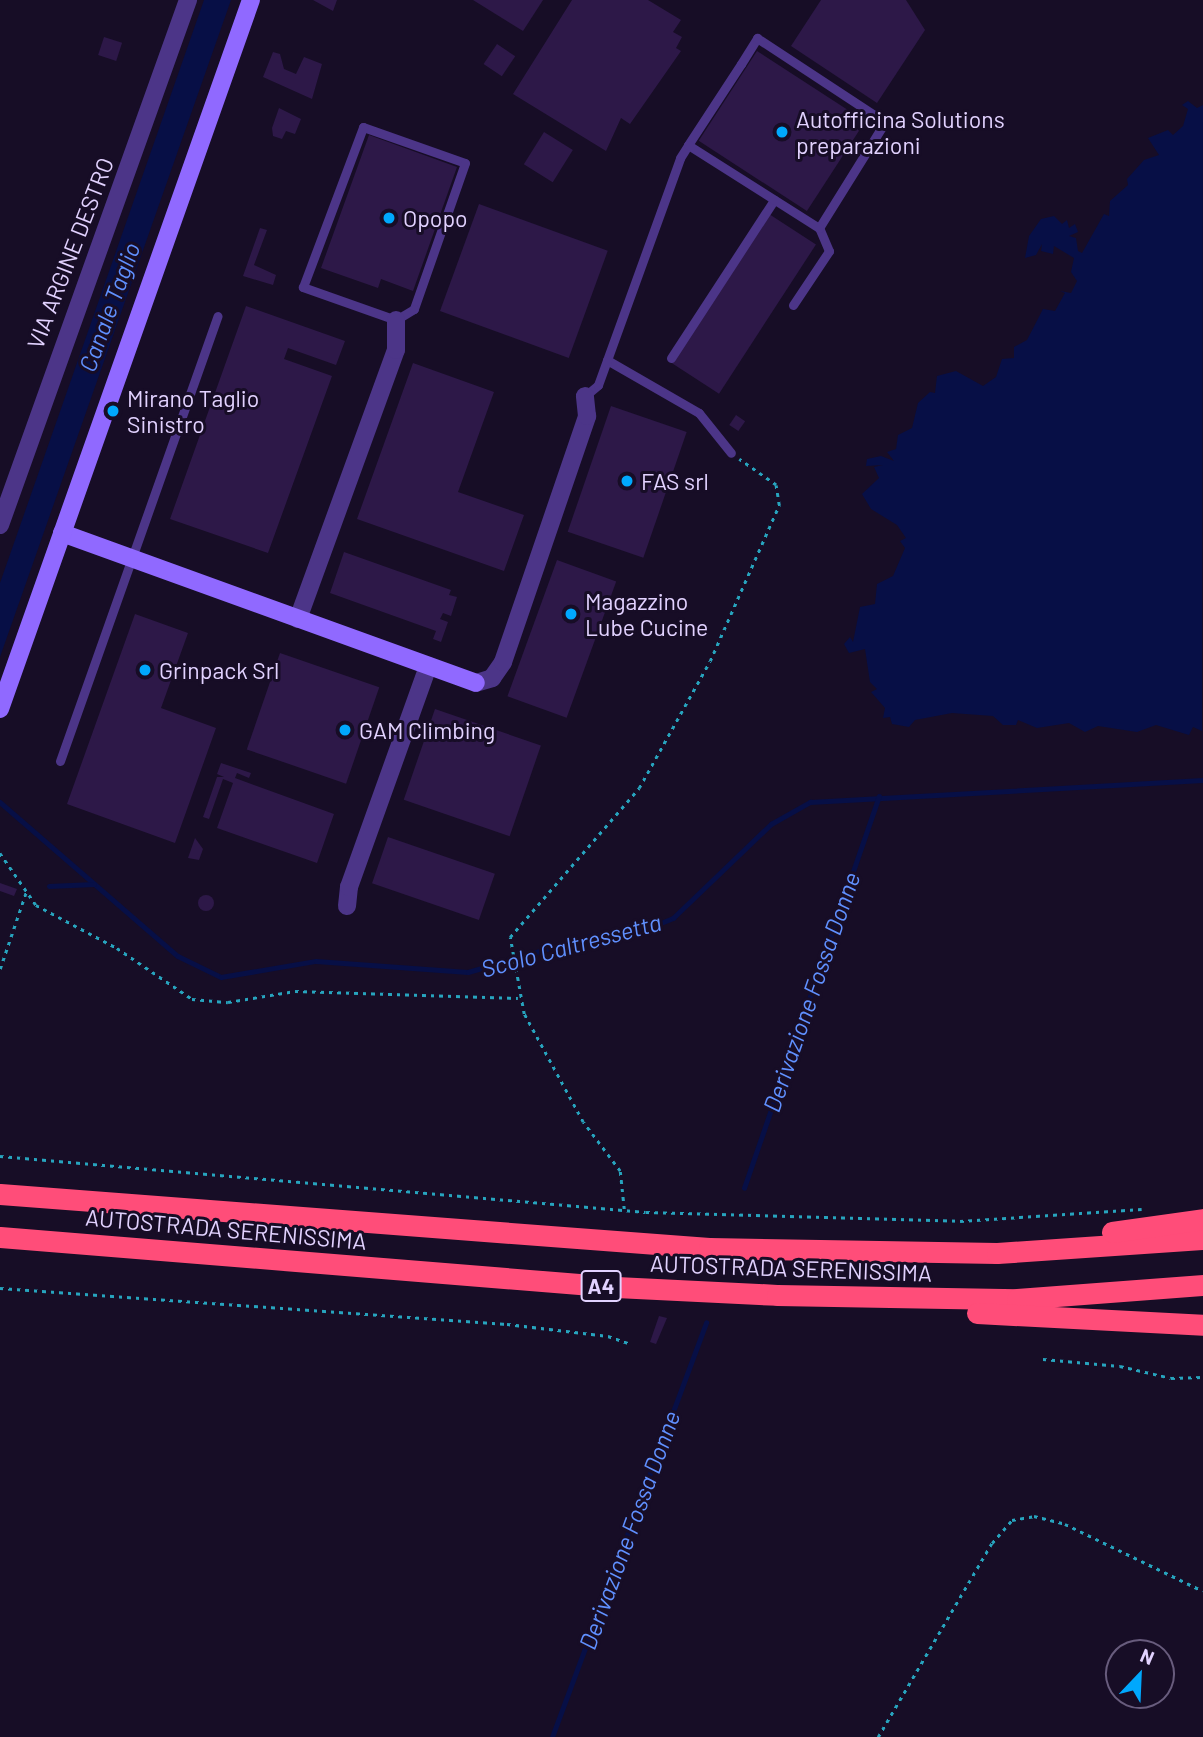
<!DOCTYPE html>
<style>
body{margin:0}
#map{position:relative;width:1203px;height:1737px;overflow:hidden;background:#170d26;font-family:Barlow,sans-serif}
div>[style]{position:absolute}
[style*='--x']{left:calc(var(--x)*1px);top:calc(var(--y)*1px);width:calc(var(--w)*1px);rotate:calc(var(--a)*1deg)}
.water>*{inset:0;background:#070f46}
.stream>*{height:4.5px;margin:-2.25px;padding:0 2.25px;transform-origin:2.25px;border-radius:2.25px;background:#070f46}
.building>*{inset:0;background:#2d1848;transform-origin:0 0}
.round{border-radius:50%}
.path>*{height:2.5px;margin-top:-1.25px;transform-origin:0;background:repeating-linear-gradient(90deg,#27a4be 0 3.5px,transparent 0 8.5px)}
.lane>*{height:9px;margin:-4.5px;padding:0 4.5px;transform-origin:4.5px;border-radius:4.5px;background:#4c3588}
.street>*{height:18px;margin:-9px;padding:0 9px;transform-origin:9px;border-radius:9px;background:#4c3588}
.secondary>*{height:18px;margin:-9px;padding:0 9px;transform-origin:9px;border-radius:9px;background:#9069ff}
.highway>*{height:21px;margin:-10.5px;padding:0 10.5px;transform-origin:10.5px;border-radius:10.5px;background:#ff4d79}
.dots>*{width:19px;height:19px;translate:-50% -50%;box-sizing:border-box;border:4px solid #170d26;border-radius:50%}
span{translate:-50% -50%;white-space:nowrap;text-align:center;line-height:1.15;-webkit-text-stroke:6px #170d26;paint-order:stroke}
.shield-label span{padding:2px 5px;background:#170d26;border:2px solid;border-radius:5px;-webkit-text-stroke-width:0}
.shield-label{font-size:21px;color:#e2d2ff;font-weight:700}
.poi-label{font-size:23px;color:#e2d2ff}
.left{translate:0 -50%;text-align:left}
.street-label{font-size:23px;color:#e2d2ff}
.water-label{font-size:24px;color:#6090ff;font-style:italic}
.north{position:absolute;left:1105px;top:1639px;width:70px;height:70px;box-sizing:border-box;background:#170d26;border:2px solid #685c7d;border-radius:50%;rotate:23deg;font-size:19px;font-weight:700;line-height:28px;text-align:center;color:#e2d2ff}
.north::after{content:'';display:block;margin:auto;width:24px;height:32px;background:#00a8fd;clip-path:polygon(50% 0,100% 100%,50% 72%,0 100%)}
</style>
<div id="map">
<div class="water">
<div style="clip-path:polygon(204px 0,231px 0,0 657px,0 583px)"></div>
<div style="clip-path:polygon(1188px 101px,1197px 108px,1203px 105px,1202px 731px,1193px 727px,1189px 735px,1156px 725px,1137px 732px,1098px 726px,1085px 732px,1069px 723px,1037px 728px,1018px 720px,1016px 725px,1003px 725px,993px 716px,952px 713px,915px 720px,909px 727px,892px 724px,890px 717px,883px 718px,885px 708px,871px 692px,877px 689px,870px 682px,865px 649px,849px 653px,844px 644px,850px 637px,853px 642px,860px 607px,875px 604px,877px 584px,893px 576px,905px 548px,900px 541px,906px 538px,897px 525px,871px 509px,862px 494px,879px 478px,874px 467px,883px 465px,866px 466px,867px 459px,881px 456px,894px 461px,887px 452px,896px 449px,898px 435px,912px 428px,918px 403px,930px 392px,935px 393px,937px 376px,956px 371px,983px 386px,996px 377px,1002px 359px,1014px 358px,1014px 347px,1027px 340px,1043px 309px,1055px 311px,1065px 293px,1060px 291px,1071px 293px,1077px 281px,1071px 272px,1074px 258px,1054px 246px,1053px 254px,1041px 251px,1042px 244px,1036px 255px,1025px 258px,1029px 236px,1041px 219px,1054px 216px,1062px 224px,1067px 220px,1069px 228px,1075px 224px,1078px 232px,1069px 236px,1076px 238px,1078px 251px,1082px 253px,1104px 214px,1109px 216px,1110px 201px,1128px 185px,1127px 179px,1144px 160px,1159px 155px,1148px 138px,1168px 130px,1173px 135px,1183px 126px,1188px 109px,1182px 105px)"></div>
</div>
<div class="stream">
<div style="--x:0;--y:802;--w:235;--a:40.9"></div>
<div style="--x:178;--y:956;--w:48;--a:26"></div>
<div style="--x:221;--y:977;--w:96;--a:-9.6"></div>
<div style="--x:316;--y:961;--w:152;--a:4.1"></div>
<div style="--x:468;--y:972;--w:128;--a:-16.3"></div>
<div style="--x:591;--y:936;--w:61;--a:-8.5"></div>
<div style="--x:651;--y:927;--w:24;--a:-22"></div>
<div style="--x:673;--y:918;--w:136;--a:-43.8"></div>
<div style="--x:771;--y:824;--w:45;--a:-29.4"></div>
<div style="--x:810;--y:802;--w:394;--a:-3.2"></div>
<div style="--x:49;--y:886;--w:45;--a:-2.5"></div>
<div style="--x:744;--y:1188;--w:414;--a:-71"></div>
<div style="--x:552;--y:1737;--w:442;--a:-69.6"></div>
</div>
<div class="building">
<div style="clip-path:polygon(313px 0,337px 0,333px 11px)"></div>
<div style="clip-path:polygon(473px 0,543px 0,523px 31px)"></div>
<div style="clip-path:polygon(572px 0,648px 0,681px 20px,673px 32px,682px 37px,676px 48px,681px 51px,630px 124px,621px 118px,606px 151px,513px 94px)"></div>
<div style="clip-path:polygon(821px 0,906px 0,925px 30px,877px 103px,791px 46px)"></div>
<div style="left:104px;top:37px;width:19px;height:19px;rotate:18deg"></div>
<div style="left:497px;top:44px;width:22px;height:24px;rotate:34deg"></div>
<div style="left:757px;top:51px;width:129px;height:107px;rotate:33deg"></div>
<div style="clip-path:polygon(273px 52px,280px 54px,284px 69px,296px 74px,304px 57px,322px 64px,312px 99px,263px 77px)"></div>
<div style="clip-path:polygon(279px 108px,301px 119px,295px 134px,286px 131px,282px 139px,273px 136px,272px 128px)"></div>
<div style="left:544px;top:132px;width:34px;height:38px;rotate:32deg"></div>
<div style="clip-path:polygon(369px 135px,457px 167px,413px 291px,381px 279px,378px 288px,321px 268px)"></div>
<div style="left:479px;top:204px;width:137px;height:114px;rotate:20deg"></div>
<div style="left:769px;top:214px;width:56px;height:178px;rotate:33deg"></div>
<div style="clip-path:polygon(260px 228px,267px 230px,254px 265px,276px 275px,273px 285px,243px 276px)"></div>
<div style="clip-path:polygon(246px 306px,345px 341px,336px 365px,288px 348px,284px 359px,332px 376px,268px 553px,170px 519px)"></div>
<div style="clip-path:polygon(413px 363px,494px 392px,458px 492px,524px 515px,504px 571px,357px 519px)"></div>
<div style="left:611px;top:406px;width:80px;height:133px;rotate:19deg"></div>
<div style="left:736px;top:415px;width:11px;height:12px;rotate:34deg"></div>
<div style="clip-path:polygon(344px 552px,451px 590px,449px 595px,457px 597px,451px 616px,443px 613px,440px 619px,448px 622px,441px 642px,433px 639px,436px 631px,330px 593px)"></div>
<div style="left:557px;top:560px;width:63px;height:145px;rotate:20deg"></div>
<div style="clip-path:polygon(135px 614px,188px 633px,161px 708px,216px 728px,175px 843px,67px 804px)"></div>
<div style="left:280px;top:653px;width:105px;height:102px;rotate:19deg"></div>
<div style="left:435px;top:709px;width:112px;height:96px;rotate:19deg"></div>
<div style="clip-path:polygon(221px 763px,251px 773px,249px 778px,237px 773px,235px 778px,334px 814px,317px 863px,217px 828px,233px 783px,223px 779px,209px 819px,203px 817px,217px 777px,224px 777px,217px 774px)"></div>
<div style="left:388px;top:837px;width:113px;height:49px;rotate:19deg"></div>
<div style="clip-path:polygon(195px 838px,203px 849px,199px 860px,188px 858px)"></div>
<div style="clip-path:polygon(0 883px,17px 889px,14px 896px,0 891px)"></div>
<div class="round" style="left:198px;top:895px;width:16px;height:16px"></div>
<div style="clip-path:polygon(659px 1316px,667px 1318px,656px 1344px,650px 1342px)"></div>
</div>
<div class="path">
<div style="--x:0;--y:853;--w:63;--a:55.3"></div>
<div style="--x:36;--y:905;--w:92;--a:28"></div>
<div style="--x:117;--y:948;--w:91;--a:34.2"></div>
<div style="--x:192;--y:999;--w:36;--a:5"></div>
<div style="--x:228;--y:1002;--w:68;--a:-9.3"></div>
<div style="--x:295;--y:991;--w:223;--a:1.8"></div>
<div style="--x:0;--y:969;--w:81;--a:-71.3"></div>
<div style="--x:0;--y:1156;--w:648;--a:4.95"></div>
<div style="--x:646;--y:1212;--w:314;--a:1.6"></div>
<div style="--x:960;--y:1221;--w:182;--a:-3.8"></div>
<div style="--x:624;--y:1209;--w:38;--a:-96"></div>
<div style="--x:620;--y:1171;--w:61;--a:-127.1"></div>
<div style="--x:583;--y:1122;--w:123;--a:-118.6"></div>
<div style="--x:524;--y:1014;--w:78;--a:-100.3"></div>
<div style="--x:510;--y:937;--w:197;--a:-49.1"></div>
<div style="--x:639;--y:788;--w:145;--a:-60.8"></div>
<div style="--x:710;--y:661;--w:171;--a:-66.1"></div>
<div style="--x:779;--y:505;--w:20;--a:-99"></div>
<div style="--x:776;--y:485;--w:45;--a:-144.9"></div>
<div style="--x:0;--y:1288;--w:508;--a:4.06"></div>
<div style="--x:507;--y:1324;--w:102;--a:6.8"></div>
<div style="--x:608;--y:1336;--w:24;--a:19"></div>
<div style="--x:1043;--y:1359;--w:77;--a:5.2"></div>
<div style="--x:1120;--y:1366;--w:52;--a:13.2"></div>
<div style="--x:1171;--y:1378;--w:32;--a:-2"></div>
<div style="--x:878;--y:1737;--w:225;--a:-59.6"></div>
<div style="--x:992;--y:1543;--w:30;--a:-49"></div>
<div style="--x:1012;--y:1520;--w:22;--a:-10"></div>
<div style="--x:1034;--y:1516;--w:32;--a:14"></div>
<div style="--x:1065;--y:1524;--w:153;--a:25.9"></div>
</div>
<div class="lane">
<div style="--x:363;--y:127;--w:108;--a:19.4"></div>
<div style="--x:465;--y:163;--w:155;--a:109.3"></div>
<div style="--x:414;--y:309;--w:21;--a:149"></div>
<div style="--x:396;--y:320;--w:99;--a:-160.5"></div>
<div style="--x:303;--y:287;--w:171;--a:-69.4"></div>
<div style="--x:793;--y:305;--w:65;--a:-56.3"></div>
<div style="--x:829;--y:251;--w:25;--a:-113"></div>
<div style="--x:671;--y:358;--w:189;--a:-56.9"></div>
<div style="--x:607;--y:360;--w:106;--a:29.9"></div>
<div style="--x:699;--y:413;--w:51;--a:51.3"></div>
<div style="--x:585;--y:396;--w:17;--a:-40"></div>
<div style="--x:598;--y:385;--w:241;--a:-70.1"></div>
<div style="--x:680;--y:158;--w:15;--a:-58"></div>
<div style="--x:688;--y:145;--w:97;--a:-56.8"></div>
<div style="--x:741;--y:64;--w:31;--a:-58"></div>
<div style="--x:757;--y:38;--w:153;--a:33.3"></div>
<div style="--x:885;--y:122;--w:125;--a:121.9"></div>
<div style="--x:819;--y:228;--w:155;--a:-147.6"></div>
<div style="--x:60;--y:761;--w:472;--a:-70.5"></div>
</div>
<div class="street">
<div style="--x:0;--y:525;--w:558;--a:-70.3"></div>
<div style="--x:298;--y:619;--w:286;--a:-70"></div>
<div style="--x:396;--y:350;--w:30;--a:-90"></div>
<div style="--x:476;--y:683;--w:17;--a:-17"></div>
<div style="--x:492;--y:678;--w:19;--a:-55"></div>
<div style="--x:503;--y:662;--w:260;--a:-71.1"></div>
<div style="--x:587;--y:416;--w:20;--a:-96"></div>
<div style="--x:347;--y:906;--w:19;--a:-84"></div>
<div style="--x:349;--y:887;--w:235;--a:-70.3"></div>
</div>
<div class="secondary">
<div style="--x:62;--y:533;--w:440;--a:19.9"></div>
<div style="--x:0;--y:709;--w:752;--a:-70.51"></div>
</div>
<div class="highway">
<div style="--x:0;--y:1194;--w:711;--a:4.36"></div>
<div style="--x:709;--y:1248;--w:288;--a:1"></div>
<div style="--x:997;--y:1253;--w:206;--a:-3.9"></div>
<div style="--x:1112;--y:1232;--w:92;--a:-8.1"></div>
<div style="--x:0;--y:1237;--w:618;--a:4.64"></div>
<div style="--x:616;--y:1287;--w:161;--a:2.8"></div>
<div style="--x:777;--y:1295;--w:240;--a:1"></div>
<div style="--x:1017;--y:1299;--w:187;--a:-4.3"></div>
<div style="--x:977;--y:1313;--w:226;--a:3"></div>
</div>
<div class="dots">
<div style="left:782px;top:132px;background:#00a8fd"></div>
<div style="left:389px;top:218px;background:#00a8fd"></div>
<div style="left:113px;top:411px;background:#00a8fd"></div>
<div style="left:627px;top:481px;background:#00a8fd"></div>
<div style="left:571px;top:614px;background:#00a8fd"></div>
<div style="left:145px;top:670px;background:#00a8fd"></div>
<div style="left:345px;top:730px;background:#00a8fd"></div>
</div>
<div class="shield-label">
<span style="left:601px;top:1286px">A4</span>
</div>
<div class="poi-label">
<span class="left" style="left:796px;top:132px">Autofficina Solutions<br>preparazioni</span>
<span class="left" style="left:403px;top:218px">Opopo</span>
<span class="left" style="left:127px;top:411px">Mirano Taglio<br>Sinistro</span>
<span class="left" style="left:641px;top:481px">FAS srl</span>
<span class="left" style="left:585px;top:614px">Magazzino<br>Lube Cucine</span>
<span class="left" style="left:159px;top:670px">Grinpack Srl</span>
<span class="left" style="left:359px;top:730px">GAM Climbing</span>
</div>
<div class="street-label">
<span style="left:70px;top:253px;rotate:-69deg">VIA ARGINE DESTRO</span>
<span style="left:226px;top:1229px;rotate:5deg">AUTOSTRADA SERENISSIMA</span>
<span style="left:791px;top:1268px;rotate:2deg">AUTOSTRADA SERENISSIMA</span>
</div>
<div class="water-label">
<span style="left:109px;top:307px;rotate:-70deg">Canale Taglio</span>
<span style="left:571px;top:945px;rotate:-15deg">Scolo Caltressetta</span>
<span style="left:811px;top:992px;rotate:-71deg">Derivazione Fossa Donne</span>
<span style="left:629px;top:1530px;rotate:-70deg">Derivazione Fossa Donne</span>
</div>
<div class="north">N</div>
</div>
